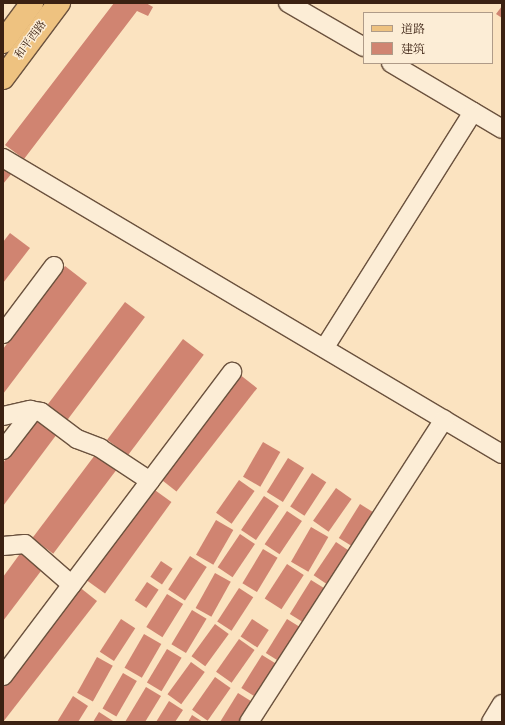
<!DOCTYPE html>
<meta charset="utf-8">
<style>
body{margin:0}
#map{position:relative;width:505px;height:725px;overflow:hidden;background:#fbe3c0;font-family:Alegreya,"Noto Serif SC",serif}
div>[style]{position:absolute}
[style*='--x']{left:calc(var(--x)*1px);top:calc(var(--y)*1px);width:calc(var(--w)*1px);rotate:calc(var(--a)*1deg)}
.building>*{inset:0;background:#d08471;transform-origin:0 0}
.roads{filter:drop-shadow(1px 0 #6b523e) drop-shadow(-1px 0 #6b523e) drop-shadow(0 1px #6b523e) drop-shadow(0 -1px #6b523e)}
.minor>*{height:18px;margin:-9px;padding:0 9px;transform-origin:9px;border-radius:9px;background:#fcedd6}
.major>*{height:22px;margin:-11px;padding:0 11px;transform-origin:11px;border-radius:11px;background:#eec280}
span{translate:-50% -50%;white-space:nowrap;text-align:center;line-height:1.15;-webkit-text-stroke:3px #fcedd6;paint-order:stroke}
.street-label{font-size:11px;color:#3b2112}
.frame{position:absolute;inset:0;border:4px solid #3b2112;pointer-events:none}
.legend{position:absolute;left:363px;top:12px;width:130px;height:52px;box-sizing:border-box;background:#fcedd6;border:1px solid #af9b88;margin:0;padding:5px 7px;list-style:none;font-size:12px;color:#3b2112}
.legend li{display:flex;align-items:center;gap:8px;height:20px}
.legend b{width:20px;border:1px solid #af9b88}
</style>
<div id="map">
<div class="building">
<div style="clip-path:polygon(114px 3px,146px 3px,153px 7px,148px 16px,137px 11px,24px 159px,5px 145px)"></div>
<div style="clip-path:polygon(502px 6px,502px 18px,496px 14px)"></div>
<div style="clip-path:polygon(3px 166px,12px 173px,3px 184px)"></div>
<div style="clip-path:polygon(10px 233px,30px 248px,3px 283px,3px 242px)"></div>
<div style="clip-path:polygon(65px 266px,87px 283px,3px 394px,3px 349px)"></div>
<div style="left:125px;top:302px;width:25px;height:130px;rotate:37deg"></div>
<div style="left:183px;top:339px;width:26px;height:126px;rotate:37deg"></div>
<div style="left:239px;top:374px;width:23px;height:131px;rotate:38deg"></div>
<div style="clip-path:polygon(37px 418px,57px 434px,3px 506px,3px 463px)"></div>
<div style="left:263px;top:442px;width:20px;height:40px;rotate:30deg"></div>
<div style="left:98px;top:451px;width:26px;height:109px;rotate:37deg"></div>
<div style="left:288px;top:458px;width:19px;height:40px;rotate:32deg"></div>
<div style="left:312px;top:473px;width:17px;height:40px;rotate:33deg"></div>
<div style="left:239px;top:480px;width:19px;height:40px;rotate:35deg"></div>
<div style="left:152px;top:488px;width:24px;height:113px;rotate:36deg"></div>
<div style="left:336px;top:488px;width:19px;height:40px;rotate:35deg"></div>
<div style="left:264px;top:496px;width:18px;height:41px;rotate:34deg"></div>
<div style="left:360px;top:504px;width:19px;height:40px;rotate:32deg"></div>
<div style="left:287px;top:511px;width:18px;height:40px;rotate:34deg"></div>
<div style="left:216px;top:520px;width:20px;height:40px;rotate:30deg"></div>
<div style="left:311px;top:527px;width:20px;height:40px;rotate:30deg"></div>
<div style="left:240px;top:534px;width:18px;height:40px;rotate:34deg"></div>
<div style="left:336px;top:542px;width:18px;height:40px;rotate:34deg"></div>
<div style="left:263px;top:549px;width:17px;height:40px;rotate:31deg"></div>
<div style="clip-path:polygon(22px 551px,44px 567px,3px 621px,3px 577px)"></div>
<div style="left:190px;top:556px;width:20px;height:40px;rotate:33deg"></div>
<div style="left:161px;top:561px;width:14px;height:19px;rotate:34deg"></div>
<div style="left:287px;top:564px;width:20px;height:41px;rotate:33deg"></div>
<div style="left:215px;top:573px;width:18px;height:40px;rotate:29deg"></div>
<div style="left:311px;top:580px;width:19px;height:40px;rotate:32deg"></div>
<div style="left:147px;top:582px;width:14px;height:22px;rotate:34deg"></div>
<div style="clip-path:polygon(78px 586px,97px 601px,3px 722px,3px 686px)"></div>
<div style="left:239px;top:588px;width:17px;height:40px;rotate:33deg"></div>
<div style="left:167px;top:594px;width:19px;height:39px;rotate:32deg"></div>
<div style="left:192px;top:610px;width:17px;height:40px;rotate:31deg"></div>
<div style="left:121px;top:619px;width:17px;height:39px;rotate:33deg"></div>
<div style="left:252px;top:619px;width:20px;height:21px;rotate:33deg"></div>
<div style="left:287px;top:619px;width:19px;height:40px;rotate:32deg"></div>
<div style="left:215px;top:624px;width:17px;height:40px;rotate:36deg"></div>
<div style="left:144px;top:634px;width:20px;height:39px;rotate:30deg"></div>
<div style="left:239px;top:639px;width:19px;height:40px;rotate:35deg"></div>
<div style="left:167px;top:649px;width:17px;height:39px;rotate:31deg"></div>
<div style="left:262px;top:655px;width:19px;height:39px;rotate:32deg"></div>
<div style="left:97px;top:657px;width:18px;height:41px;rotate:29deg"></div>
<div style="left:191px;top:662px;width:17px;height:40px;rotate:36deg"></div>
<div style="left:123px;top:673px;width:16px;height:41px;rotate:30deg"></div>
<div style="left:215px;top:677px;width:19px;height:40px;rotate:35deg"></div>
<div style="clip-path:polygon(146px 687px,161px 696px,145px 722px,125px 722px)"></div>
<div style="clip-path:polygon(238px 693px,254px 703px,241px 722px,220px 722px)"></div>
<div style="clip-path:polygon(73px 696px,88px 706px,78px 722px,57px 722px)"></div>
<div style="clip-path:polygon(169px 701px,183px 710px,175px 722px,156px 722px)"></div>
<div style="clip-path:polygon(99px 712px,113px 721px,113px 722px,93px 722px)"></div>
<div style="clip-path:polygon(192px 715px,203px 722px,188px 722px)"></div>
</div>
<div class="roads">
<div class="minor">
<div style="--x:288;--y:3;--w:88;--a:30.1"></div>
<div style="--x:391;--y:63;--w:129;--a:30.7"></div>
<div style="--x:3;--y:158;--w:580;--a:30.68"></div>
<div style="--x:3;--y:334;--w:85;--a:-53.1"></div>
<div style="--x:325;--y:347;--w:278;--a:-57.8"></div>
<div style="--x:3;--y:416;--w:28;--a:-13"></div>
<div style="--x:30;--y:410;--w:11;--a:10"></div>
<div style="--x:41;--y:412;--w:45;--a:36.9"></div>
<div style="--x:77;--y:439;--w:25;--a:21"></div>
<div style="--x:100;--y:448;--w:60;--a:33.4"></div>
<div style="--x:3;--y:450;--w:49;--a:-52.4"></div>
<div style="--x:3;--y:546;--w:22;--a:-5"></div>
<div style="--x:25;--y:544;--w:62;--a:41.1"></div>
<div style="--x:3;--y:676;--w:381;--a:-53"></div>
<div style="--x:249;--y:722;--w:360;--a:-57.2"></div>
<div style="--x:491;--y:722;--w:21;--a:-59"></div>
</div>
<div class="major">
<div style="--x:3;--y:42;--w:49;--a:-53.4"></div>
<div style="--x:3;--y:78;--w:94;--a:-53.3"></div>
</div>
</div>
<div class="street-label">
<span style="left:31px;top:40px;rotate:-53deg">和平西路</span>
</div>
<div class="frame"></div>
<ul class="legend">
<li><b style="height:5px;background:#eec280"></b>道路</li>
<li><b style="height:11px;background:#d08471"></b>建筑</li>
</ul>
</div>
